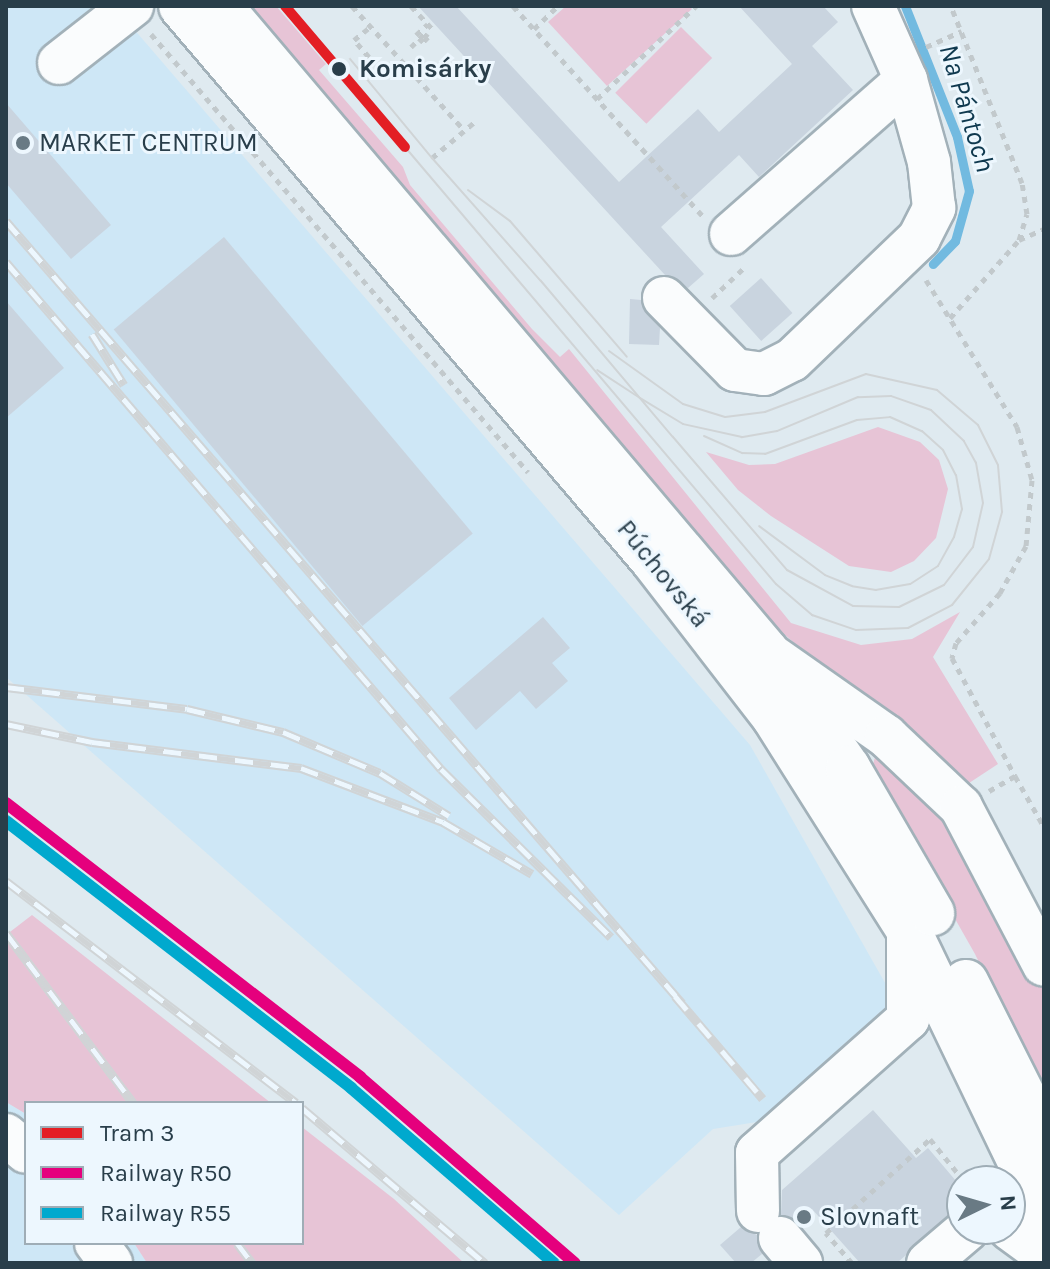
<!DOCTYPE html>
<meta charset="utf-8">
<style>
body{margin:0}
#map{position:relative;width:1050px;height:1269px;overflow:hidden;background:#dfeaf0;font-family:Karla,sans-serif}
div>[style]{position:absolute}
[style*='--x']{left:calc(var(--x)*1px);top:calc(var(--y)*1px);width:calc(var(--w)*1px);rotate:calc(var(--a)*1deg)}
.built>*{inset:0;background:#cee7f6}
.green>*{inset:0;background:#e7c4d6;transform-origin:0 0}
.stream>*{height:9px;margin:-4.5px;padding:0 4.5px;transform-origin:4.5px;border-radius:4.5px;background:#72bae0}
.building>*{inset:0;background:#c9d4df;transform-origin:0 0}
.path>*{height:5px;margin-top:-2.5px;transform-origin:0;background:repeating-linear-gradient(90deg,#c2c9cc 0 6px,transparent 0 12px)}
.roads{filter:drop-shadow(2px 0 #a2b1b9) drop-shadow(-2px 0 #a2b1b9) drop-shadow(0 2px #a2b1b9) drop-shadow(0 -2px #a2b1b9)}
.minor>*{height:42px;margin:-21px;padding:0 21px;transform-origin:21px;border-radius:21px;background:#fafcfd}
.major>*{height:44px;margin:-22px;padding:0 22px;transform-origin:22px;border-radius:22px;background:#fafcfd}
.tram>*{height:2px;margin:-1px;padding:0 1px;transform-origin:1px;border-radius:1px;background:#d0d4d6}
.rail>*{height:9px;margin-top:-4.5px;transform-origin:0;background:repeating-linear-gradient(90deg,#edf7fe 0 18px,#d0d4d6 0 36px);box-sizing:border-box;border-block:2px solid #d0d4d6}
.rail-1>*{height:12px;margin:-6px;padding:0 6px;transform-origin:6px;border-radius:6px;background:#e5007d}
.rail-2>*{height:12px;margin:-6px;padding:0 6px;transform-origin:6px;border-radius:6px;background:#00a9ce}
.tram-1>*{height:10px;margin:-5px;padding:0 5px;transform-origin:5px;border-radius:5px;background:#e31e24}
.dots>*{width:22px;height:22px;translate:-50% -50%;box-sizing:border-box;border:4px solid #edf7fe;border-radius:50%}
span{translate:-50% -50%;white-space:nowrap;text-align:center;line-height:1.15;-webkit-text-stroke:6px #edf7fe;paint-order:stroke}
.stop-label{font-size:26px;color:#293e4a;font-weight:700}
.left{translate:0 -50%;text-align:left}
.poi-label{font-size:26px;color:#293e4a}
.street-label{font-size:26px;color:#293e4a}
.water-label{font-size:28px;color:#0f394f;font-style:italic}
.frame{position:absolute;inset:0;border:8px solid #293e4a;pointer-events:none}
.legend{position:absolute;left:24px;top:1101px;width:280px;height:144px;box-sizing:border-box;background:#edf7fe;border:2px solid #9fadb6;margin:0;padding:10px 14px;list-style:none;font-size:24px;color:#293e4a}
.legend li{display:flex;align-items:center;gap:16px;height:40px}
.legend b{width:40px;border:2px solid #9fadb6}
.north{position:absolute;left:946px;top:1165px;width:80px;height:80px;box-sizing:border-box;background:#edf7fe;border:2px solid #9fadb6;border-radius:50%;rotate:85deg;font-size:22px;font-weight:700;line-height:32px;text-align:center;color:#293e4a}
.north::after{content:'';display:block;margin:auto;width:28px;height:36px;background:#697a84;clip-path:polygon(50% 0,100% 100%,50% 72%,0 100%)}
</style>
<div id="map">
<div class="built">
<div style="clip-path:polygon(6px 6px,114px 6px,750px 745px,901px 1011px,878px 1014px,757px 1122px,713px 1129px,619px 1215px,6px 677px)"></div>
<div style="clip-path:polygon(6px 1102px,26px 1114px,26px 1243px,134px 1243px,147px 1263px,6px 1263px)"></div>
</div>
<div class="green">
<div style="clip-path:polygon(239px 6px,276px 6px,326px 64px,319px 70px,403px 167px,410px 185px,532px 329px,560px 357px,569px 349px,791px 623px,861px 645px,912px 639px,960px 612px,933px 657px,998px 764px,963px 787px,771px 623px)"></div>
<div style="clip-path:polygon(566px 6px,689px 6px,692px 9px,607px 86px,548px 22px)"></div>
<div style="left:681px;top:27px;width:44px;height:93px;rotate:45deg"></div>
<div style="clip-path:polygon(878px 427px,920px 442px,939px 460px,948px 489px,936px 538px,914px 561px,891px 572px,849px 566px,771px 516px,738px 490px,706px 452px,749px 465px,775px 464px)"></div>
<div style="clip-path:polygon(876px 754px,942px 810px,1044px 987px,1044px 1097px,975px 954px,871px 771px)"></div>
<div style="clip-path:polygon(32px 915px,271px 1103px,26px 1103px,26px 1114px,6px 1102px,6px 935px)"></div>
<div style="clip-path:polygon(302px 1127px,394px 1199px,464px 1263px,147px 1263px,134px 1243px,302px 1243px)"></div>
</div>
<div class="stream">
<div style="--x:905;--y:6;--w:141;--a:68.3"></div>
<div style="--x:957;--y:137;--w:55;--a:77.5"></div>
<div style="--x:969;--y:191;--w:52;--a:105.6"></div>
<div style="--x:955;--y:241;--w:32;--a:134"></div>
</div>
<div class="building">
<div style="clip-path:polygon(418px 6px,456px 6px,619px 182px,698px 109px,719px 132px,792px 64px,739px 6px,823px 6px,838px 22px,812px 46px,853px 90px,759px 177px,739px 155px,661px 227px,704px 274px,688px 288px,665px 275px)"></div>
<div style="clip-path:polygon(6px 103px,111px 225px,71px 259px,6px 183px)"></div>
<div style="left:224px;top:237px;width:387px;height:144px;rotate:50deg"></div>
<div style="left:761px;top:278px;width:47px;height:42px;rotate:48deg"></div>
<div style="clip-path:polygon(630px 299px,641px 300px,660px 328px,659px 345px,629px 344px)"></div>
<div style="clip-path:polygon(6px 301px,64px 368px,6px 418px)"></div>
<div style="clip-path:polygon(543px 617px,570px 648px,552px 663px,568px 681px,536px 709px,520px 691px,476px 730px,449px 698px)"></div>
<div style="clip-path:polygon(873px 1110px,916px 1158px,928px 1148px,962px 1188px,962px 1205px,897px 1263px,860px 1263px,812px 1209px,797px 1222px,781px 1215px,782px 1190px)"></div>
<div style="clip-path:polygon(741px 1227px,757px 1235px,762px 1254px,751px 1263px,736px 1263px,720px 1245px)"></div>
</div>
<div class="path">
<div style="--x:352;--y:6;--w:167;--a:47.9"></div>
<div style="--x:411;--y:6;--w:35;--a:47"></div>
<div style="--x:513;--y:6;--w:283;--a:47.9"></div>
<div style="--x:534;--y:29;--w:33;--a:-44"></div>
<div style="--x:151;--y:34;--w:578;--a:49.28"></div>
<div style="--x:411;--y:47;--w:18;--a:-45"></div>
<div style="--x:424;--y:34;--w:5;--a:37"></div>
<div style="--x:428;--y:37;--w:7;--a:135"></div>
<div style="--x:423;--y:42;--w:10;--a:-135"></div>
<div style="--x:416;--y:35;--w:16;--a:-43"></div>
<div style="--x:926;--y:47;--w:39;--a:-24"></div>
<div style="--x:369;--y:57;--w:23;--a:-131"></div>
<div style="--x:354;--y:40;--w:22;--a:-39"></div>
<div style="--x:597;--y:99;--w:136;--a:-43.2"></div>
<div style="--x:432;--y:158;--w:59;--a:-40.2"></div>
<div style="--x:1019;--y:240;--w:27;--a:-24"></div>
<div style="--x:926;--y:280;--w:173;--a:58.2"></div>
<div style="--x:1017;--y:427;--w:55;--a:74.2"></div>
<div style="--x:1032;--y:480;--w:66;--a:95.2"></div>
<div style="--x:1026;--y:546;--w:54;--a:119"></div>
<div style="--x:1000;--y:593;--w:67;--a:131.3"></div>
<div style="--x:956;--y:643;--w:16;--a:105"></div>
<div style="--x:952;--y:658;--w:134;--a:61.9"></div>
<div style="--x:1015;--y:776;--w:30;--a:150"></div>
<div style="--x:712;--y:298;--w:47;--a:-43.3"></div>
<div style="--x:950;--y:318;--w:104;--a:-48.5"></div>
<div style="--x:1019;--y:240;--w:27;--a:-73"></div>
<div style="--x:1027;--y:214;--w:31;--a:-99"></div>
<div style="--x:1022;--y:183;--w:191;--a:-111.9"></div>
<div style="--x:1015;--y:776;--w:59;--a:60.4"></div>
<div style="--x:852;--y:1263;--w:40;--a:-131"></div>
<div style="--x:826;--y:1233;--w:140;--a:-42.1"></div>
<div style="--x:930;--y:1139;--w:54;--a:51"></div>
</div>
<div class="roads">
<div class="minor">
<div style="--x:59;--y:63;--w:93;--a:-38"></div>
<div style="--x:731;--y:234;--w:233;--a:-41.3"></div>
<div style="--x:664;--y:298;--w:101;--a:45.4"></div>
<div style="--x:735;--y:370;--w:29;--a:8"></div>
<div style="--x:764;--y:374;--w:31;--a:-27"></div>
<div style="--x:792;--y:360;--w:176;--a:-43.8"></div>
<div style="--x:919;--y:238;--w:34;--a:-63"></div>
<div style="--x:934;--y:208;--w:46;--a:-96.2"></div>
<div style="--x:929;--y:162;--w:85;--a:-105.7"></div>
<div style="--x:906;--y:80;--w:81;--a:-114"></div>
<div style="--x:775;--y:658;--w:136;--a:35.1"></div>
<div style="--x:886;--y:736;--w:103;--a:43.4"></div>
<div style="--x:961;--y:807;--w:178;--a:62.3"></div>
<div style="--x:6;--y:1135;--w:26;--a:40"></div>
<div style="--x:758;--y:1211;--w:58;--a:-91"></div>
<div style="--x:757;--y:1153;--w:202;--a:-41.6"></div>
<div style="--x:908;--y:1019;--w:90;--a:-90"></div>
<div style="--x:1010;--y:1229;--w:42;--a:36.3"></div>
<div style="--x:780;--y:1238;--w:33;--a:50"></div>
<div style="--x:96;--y:1243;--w:25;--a:53"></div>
<div style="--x:928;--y:1263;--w:52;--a:-40.4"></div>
</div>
<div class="major">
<div style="--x:181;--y:6;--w:726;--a:49.58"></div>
<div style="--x:652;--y:559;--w:200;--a:52.3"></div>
<div style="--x:774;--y:717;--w:251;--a:57.7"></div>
<div style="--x:908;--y:929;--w:314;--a:64.3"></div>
<div style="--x:220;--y:6;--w:846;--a:49.74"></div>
<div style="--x:767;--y:652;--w:141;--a:55.1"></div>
<div style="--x:848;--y:768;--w:168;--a:59.9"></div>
<div style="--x:966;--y:982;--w:174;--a:63.3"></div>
</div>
</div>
<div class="tram">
<div style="--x:350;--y:59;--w:129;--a:50.4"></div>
<div style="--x:432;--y:158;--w:164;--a:48.5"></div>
<div style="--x:541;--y:281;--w:204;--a:49.8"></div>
<div style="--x:673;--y:437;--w:175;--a:49.4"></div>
<div style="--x:787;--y:570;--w:75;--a:28.6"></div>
<div style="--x:853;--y:606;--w:46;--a:1.2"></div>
<div style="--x:899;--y:607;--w:50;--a:-26.1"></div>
<div style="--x:944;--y:585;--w:48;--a:-52.7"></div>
<div style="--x:973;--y:547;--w:45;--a:-77.2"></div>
<div style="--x:983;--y:503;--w:41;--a:-99.9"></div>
<div style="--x:976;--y:463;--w:25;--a:-119"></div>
<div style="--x:964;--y:441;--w:45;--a:-136.8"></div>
<div style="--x:931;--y:410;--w:42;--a:-160.7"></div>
<div style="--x:891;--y:396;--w:33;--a:178"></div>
<div style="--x:858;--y:397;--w:88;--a:157.2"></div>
<div style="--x:777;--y:431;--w:36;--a:170"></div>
<div style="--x:742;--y:437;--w:60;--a:-167.6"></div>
<div style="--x:683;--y:424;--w:50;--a:-148.8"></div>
<div style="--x:640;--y:398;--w:51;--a:-146.9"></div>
<div style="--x:405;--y:147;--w:573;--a:49.67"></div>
<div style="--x:776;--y:584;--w:48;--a:40.7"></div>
<div style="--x:812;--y:615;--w:46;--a:18.8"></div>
<div style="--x:856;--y:630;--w:52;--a:-2.2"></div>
<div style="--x:908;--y:628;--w:50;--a:-27.6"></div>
<div style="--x:952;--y:605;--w:59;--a:-51.2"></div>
<div style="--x:989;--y:559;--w:49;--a:-74.5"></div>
<div style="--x:1002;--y:512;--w:47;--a:-94.9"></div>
<div style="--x:998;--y:465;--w:45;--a:-116.6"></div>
<div style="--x:978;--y:425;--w:54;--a:-139.5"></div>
<div style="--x:937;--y:390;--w:73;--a:-167.3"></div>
<div style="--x:866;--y:374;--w:108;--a:159.4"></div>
<div style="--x:765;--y:412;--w:40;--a:172.9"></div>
<div style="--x:725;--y:417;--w:44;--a:-162.8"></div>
<div style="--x:683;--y:404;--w:91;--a:-144.4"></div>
<div style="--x:468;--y:190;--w:52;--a:36.4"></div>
<div style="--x:510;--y:221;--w:179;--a:49.3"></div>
<div style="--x:704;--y:436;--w:42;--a:24.1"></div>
<div style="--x:742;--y:453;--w:23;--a:2"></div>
<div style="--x:765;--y:454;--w:98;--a:-20.3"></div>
<div style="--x:857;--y:420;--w:33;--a:-5"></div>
<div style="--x:890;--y:417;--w:35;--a:24"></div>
<div style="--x:922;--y:431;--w:28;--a:42"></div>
<div style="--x:943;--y:450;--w:28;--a:63"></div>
<div style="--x:956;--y:475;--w:35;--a:80"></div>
<div style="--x:962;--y:509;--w:29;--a:106"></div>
<div style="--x:954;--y:537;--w:33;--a:119"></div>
<div style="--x:938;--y:566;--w:33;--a:147"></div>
<div style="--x:910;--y:584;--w:35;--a:170"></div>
<div style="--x:876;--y:590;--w:24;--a:-171"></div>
<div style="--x:852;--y:586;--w:29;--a:-158"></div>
<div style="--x:825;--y:575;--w:82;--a:-143.4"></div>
</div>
<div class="rail">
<div style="--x:6;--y:221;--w:1034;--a:49.16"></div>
<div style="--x:6;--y:262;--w:668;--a:49.37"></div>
<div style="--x:441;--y:769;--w:239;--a:44.7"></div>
<div style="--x:92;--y:334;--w:60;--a:57.9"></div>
<div style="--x:6;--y:687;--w:182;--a:6.9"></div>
<div style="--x:187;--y:709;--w:99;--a:13.5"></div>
<div style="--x:283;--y:732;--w:105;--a:22.9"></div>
<div style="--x:380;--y:773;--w:81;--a:31.9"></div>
<div style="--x:6;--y:724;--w:88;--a:11.8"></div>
<div style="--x:92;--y:742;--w:211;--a:7.1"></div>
<div style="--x:301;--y:768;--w:152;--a:20.8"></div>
<div style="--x:443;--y:822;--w:103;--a:30.3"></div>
<div style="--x:6;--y:881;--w:365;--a:37.4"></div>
<div style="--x:6;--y:933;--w:212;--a:53.2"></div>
<div style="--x:675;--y:996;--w:135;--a:49.5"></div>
<div style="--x:302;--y:1108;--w:240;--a:40.3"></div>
<div style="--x:237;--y:1243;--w:25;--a:53"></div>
</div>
<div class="rail-1">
<div style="--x:6;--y:803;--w:448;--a:37.7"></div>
<div style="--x:360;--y:1077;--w:284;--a:40.9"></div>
</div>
<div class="rail-2">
<div style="--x:6;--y:821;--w:436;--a:37.7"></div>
<div style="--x:351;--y:1088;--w:268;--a:40.8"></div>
</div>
<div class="tram-1">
<div style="--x:285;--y:6;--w:185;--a:49.6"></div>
</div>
<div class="dots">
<div style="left:339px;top:69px;background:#293e4a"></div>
<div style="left:23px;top:143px;background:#697a84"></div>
<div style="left:804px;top:1217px;background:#697a84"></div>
</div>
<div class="stop-label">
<span class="left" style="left:359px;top:69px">Komisárky</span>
</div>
<div class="poi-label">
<span class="left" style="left:39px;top:143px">MARKET CENTRUM</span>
<span class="left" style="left:820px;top:1217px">Slovnaft</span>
</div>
<div class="street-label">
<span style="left:663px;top:574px;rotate:51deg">Púchovská</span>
</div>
<div class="water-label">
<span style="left:967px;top:108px;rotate:73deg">Na Pántoch</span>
</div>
<div class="frame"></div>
<ul class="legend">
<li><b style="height:10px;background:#e31e24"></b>Tram 3</li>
<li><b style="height:10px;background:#e5007d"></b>Railway R50</li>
<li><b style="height:10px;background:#00a9ce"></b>Railway R55</li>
</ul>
<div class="north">N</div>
</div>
